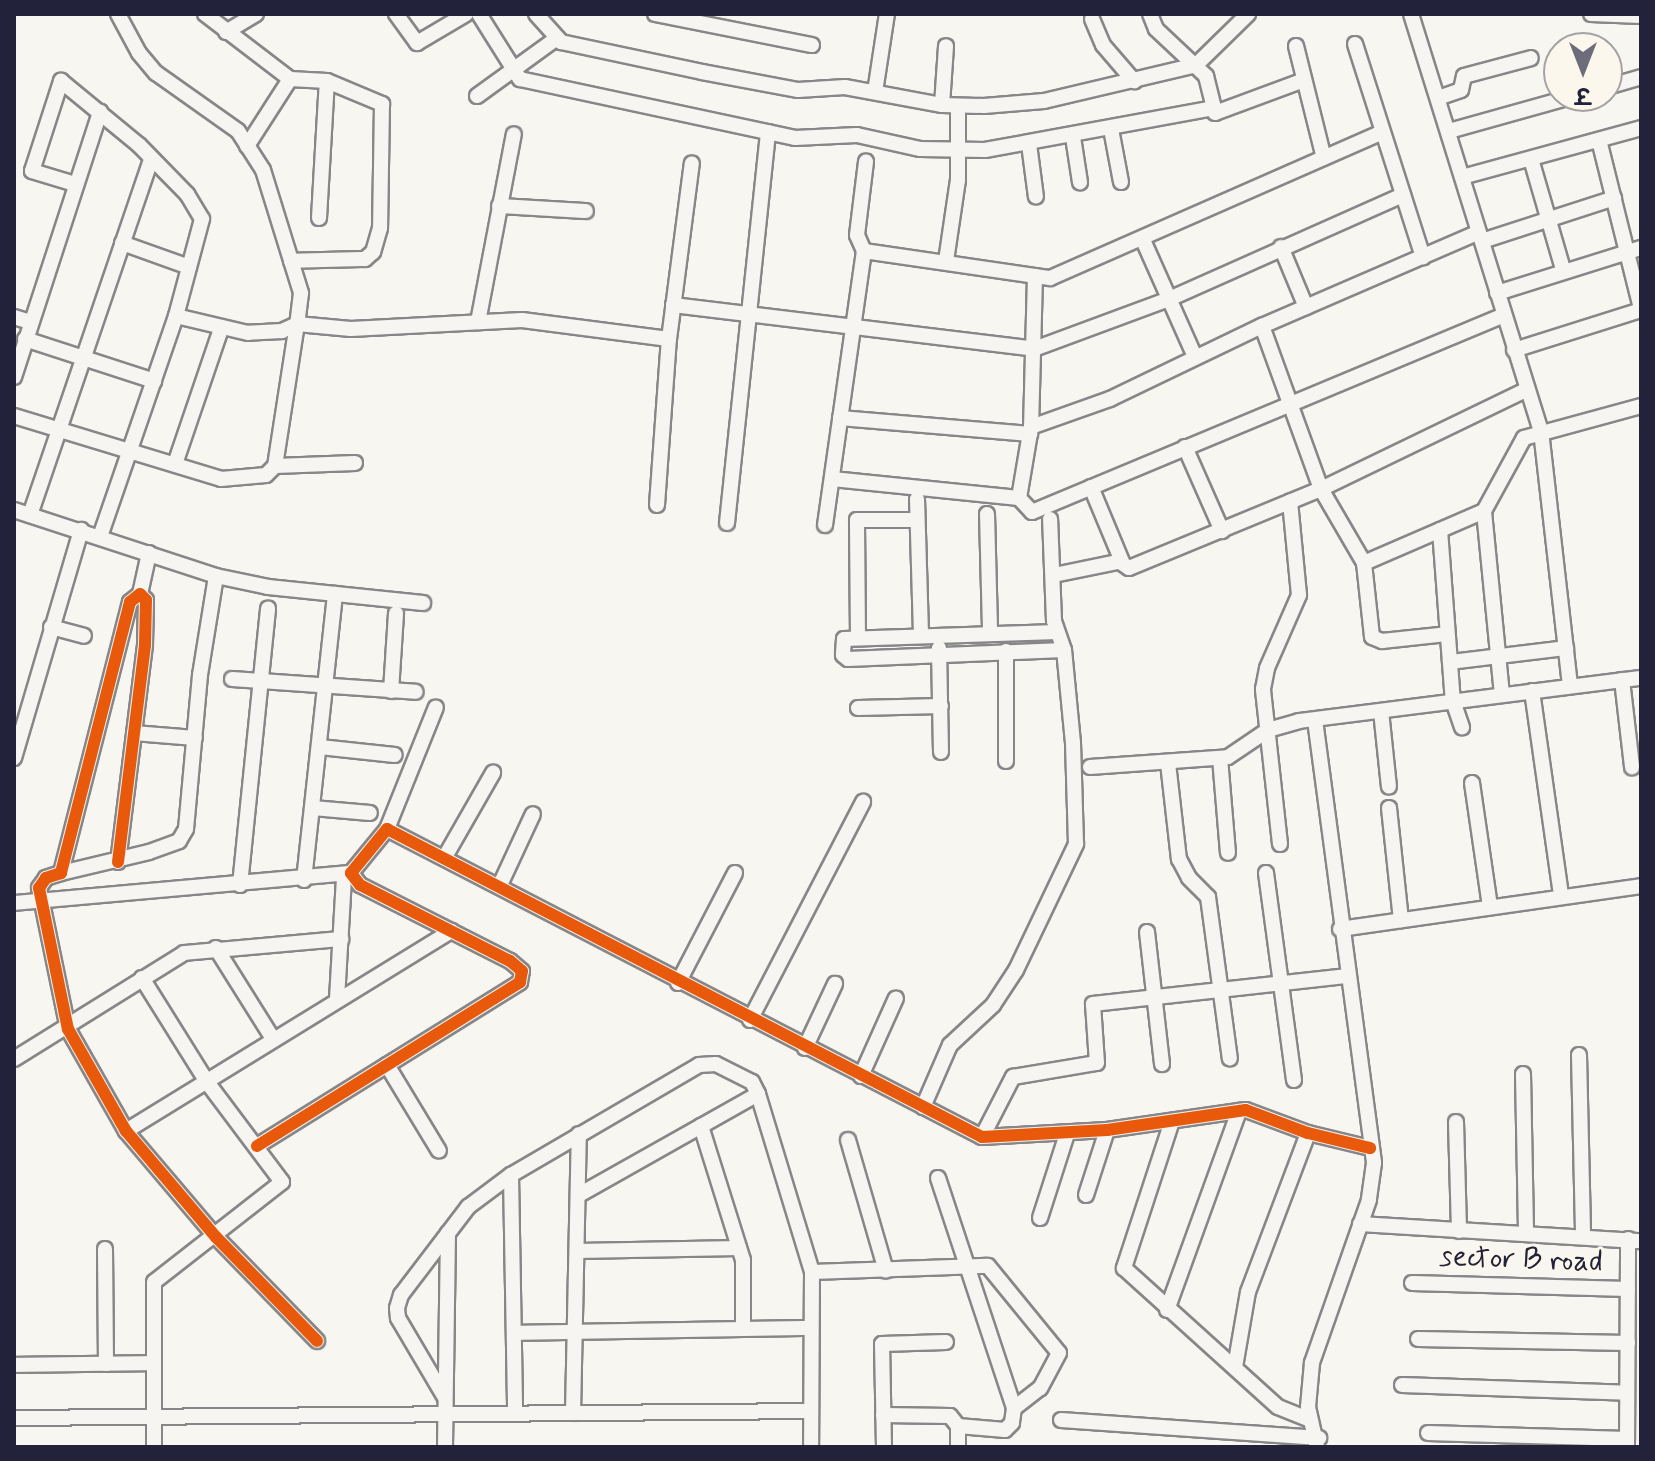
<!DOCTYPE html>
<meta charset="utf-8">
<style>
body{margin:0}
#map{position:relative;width:1655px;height:1461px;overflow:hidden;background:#f8f6f0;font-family:Mynerve,"Playpen Sans Deva",sans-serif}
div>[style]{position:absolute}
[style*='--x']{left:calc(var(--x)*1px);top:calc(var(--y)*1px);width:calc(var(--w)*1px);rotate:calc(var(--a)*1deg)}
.roads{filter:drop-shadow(2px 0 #878688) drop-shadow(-2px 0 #878688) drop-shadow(0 2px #878688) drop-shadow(0 -2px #878688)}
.minor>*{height:14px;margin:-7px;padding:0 7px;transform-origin:7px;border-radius:7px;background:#f6f5f1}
.cycleway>*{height:12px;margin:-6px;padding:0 6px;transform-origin:6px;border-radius:6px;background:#e8590c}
span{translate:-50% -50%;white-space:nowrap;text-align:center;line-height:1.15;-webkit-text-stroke:6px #fbf7ec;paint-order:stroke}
.street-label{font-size:30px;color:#22223b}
.frame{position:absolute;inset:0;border:16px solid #22223b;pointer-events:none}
.north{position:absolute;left:1543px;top:32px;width:80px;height:80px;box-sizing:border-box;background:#fbf7ec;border:2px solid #a4a2a5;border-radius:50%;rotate:180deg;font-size:22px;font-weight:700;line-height:32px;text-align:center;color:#22223b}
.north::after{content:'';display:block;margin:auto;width:28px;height:36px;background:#6d6c7a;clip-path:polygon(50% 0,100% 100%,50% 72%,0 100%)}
</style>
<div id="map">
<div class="roads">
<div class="minor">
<div style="--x:118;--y:14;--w:44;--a:61.7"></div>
<div style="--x:139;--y:53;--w:26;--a:50"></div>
<div style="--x:156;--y:73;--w:100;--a:35.3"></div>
<div style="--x:238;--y:131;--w:46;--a:57.3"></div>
<div style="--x:263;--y:170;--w:129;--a:72.8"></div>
<div style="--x:301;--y:293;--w:31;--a:97"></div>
<div style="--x:297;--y:324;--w:17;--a:155"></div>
<div style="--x:282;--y:331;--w:34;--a:177"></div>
<div style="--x:248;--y:333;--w:74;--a:-166.7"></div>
<div style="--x:205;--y:14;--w:107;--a:37.4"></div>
<div style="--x:290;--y:79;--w:37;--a:3"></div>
<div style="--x:327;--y:81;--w:60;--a:22.7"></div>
<div style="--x:382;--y:104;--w:124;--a:90.9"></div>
<div style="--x:380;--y:228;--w:25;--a:106"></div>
<div style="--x:373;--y:252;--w:11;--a:139"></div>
<div style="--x:365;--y:259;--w:74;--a:178.5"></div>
<div style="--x:396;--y:14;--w:36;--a:54"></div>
<div style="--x:417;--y:43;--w:57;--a:-30.6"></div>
<div style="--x:479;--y:14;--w:77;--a:57.8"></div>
<div style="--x:520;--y:79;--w:281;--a:12.1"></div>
<div style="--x:795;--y:138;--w:62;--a:-2.8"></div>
<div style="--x:857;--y:135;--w:65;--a:12.5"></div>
<div style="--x:920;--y:149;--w:65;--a:0.9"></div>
<div style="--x:985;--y:150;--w:232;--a:-10.4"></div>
<div style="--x:536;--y:14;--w:38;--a:48"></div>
<div style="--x:561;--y:42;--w:144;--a:12"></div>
<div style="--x:702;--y:72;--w:98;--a:10.6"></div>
<div style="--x:798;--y:90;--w:47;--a:-3.7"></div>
<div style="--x:845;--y:87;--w:99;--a:10.5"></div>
<div style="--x:942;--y:105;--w:42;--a:1.4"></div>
<div style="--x:984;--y:106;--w:60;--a:-4.8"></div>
<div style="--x:1044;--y:101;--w:156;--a:-13.3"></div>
<div style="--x:1196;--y:65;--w:73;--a:-44.4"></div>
<div style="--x:655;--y:14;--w:160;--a:11.2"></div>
<div style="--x:1150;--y:14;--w:16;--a:68"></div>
<div style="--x:1156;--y:29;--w:69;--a:43.2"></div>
<div style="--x:1206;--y:76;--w:38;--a:76"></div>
<div style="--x:1215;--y:113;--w:95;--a:-20.3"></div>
<div style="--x:1411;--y:14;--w:437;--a:72.7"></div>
<div style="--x:1541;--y:431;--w:257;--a:83.5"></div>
<div style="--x:1591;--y:14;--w:50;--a:2.3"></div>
<div style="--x:1092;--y:19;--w:28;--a:67"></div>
<div style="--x:1103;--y:45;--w:48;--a:49.3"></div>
<div style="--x:226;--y:32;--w:35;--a:-31"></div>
<div style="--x:1355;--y:44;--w:224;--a:72.3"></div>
<div style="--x:1296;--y:46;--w:115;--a:76"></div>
<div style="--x:1607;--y:87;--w:35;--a:-16"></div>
<div style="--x:875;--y:92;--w:79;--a:-81.3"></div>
<div style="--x:477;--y:96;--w:99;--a:-35.9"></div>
<div style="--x:1438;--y:98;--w:24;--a:-19"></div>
<div style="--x:1461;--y:90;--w:14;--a:-78"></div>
<div style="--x:1464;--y:76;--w:69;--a:-15"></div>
<div style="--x:942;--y:105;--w:59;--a:-86.1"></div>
<div style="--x:1111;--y:129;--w:54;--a:79.3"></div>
<div style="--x:1449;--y:131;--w:130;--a:-15.6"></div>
<div style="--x:1073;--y:137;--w:46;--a:81.2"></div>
<div style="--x:1599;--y:140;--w:174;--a:76"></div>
<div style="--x:1029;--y:144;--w:53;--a:82.5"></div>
<div style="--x:247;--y:146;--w:80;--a:-57.3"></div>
<div style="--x:1531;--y:159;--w:115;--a:73.8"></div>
<div style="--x:1462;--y:177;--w:186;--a:-15.3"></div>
<div style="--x:75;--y:184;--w:45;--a:-163.2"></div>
<div style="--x:32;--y:171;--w:95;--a:-72.1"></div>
<div style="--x:61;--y:81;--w:101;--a:39.4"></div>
<div style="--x:139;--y:145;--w:69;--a:45.6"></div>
<div style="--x:187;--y:194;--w:29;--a:59"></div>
<div style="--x:202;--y:219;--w:100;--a:105"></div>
<div style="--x:176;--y:316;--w:234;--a:109"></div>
<div style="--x:499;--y:206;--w:87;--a:3.3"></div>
<div style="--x:319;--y:218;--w:137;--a:-86.7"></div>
<div style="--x:1143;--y:240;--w:128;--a:66"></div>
<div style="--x:1482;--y:241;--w:139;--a:-18"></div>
<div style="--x:122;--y:243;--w:71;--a:19.7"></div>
<div style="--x:1281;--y:247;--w:65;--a:67.4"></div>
<div style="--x:864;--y:251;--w:17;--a:-114"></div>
<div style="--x:857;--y:235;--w:74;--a:-83"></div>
<div style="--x:946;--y:261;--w:82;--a:-81.6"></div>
<div style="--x:958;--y:180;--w:74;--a:-90"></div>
<div style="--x:1035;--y:276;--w:151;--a:91.5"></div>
<div style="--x:1031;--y:427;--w:72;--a:99.6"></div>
<div style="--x:1019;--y:498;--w:19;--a:47"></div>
<div style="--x:1032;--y:512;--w:511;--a:-22.65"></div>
<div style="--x:1497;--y:293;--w:151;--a:-17.4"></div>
<div style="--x:673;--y:305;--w:364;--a:6.9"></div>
<div style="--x:1034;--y:349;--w:144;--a:-20.3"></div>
<div style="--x:1169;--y:299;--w:256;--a:-24"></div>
<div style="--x:14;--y:317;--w:17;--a:17"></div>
<div style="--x:478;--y:322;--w:191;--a:-79.2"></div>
<div style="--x:1262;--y:326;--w:173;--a:70.1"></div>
<div style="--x:1321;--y:489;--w:86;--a:59.8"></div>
<div style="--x:1364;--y:563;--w:74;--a:83.8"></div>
<div style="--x:1372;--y:637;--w:11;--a:22"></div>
<div style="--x:1382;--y:641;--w:65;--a:-6.1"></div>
<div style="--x:25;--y:339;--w:136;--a:18"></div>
<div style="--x:1514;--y:350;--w:133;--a:-17.5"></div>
<div style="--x:14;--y:377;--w:279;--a:-72"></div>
<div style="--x:14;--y:416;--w:216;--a:16.9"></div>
<div style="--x:221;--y:479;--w:45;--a:-5.1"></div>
<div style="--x:266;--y:475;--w:13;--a:-45"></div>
<div style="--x:840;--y:418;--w:191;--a:4.8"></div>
<div style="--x:1031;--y:427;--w:84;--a:-19.5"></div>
<div style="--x:1110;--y:399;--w:169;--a:-25.7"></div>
<div style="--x:1262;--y:326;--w:236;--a:-23.4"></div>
<div style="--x:1185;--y:447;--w:92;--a:66.2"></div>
<div style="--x:355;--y:463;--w:80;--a:177.9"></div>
<div style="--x:275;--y:466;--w:144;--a:-81.2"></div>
<div style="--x:297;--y:324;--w:54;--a:5.3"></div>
<div style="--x:351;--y:329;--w:171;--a:-3"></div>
<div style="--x:522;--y:320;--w:148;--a:7.4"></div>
<div style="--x:175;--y:464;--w:143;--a:-71.2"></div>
<div style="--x:832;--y:479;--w:188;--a:5.8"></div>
<div style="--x:1091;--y:487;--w:83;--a:67.4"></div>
<div style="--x:1123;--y:564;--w:7;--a:34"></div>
<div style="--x:1129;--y:568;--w:208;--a:-22.4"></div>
<div style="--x:1321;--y:489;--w:228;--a:-25.8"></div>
<div style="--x:917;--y:499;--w:136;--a:88.3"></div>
<div style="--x:657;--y:505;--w:166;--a:-85.9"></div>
<div style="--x:669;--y:339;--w:177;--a:-82.6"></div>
<div style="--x:14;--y:510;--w:213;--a:18.1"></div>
<div style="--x:216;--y:576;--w:53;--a:11.9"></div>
<div style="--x:268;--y:587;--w:156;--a:5.9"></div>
<div style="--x:987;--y:514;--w:118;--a:88.5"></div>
<div style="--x:30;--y:515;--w:373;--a:-71.2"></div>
<div style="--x:727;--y:523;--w:393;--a:-84"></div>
<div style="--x:825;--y:525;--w:277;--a:-81.9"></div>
<div style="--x:864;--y:251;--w:188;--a:8.3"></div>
<div style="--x:1050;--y:278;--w:360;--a:-23.7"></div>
<div style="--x:1440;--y:530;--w:171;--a:85.7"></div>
<div style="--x:1453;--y:701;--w:28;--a:71"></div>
<div style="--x:1364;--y:563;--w:131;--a:-23.4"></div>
<div style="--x:1054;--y:575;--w:69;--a:-11.6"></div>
<div style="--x:140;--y:594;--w:42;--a:-77.6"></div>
<div style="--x:51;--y:627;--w:34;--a:15"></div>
<div style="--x:1057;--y:632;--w:213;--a:178.1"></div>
<div style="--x:844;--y:639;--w:16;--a:94"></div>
<div style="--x:843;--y:655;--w:6;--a:39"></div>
<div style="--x:848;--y:659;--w:216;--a:-2.4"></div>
<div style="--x:858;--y:638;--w:118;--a:-90.5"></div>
<div style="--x:857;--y:520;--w:60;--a:0"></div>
<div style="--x:939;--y:648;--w:104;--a:88.9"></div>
<div style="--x:1006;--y:651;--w:110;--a:90"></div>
<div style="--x:1450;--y:662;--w:117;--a:-6.9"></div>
<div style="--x:232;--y:679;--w:184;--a:4"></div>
<div style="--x:1622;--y:680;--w:88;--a:83.4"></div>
<div style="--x:391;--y:691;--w:78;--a:-86.3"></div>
<div style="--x:1532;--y:691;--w:207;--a:81.9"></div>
<div style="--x:1502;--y:695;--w:185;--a:-95.6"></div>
<div style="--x:1484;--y:511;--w:83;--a:-61.3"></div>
<div style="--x:1524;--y:438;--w:121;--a:-15.3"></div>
<div style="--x:858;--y:708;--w:83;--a:-1.4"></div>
<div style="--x:1381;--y:711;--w:76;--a:84"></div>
<div style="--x:1315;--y:720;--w:447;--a:82.4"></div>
<div style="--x:1374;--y:1163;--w:37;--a:98"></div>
<div style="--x:1369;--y:1200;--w:173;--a:109.3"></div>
<div style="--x:1312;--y:1363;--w:44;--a:95.2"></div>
<div style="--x:1308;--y:1407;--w:41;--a:77.3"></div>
<div style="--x:134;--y:733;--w:61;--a:4.7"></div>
<div style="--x:320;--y:747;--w:75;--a:6.1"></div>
<div style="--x:14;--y:758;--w:238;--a:-73.6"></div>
<div style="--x:1220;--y:758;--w:95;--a:85.2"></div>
<div style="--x:1168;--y:763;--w:97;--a:83.5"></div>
<div style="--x:1179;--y:859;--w:21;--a:62"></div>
<div style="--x:1189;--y:878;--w:27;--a:45"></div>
<div style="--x:1208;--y:897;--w:163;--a:82.3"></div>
<div style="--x:1090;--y:767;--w:138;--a:-4.1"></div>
<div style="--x:1228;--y:757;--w:48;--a:-34"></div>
<div style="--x:1268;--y:730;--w:32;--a:-16"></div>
<div style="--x:1299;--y:721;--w:345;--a:-7.2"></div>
<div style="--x:1472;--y:783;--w:125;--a:81.7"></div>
<div style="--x:313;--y:808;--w:57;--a:5"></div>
<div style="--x:1389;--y:808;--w:113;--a:83.9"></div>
<div style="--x:387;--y:829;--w:131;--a:-68.1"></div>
<div style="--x:1280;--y:844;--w:156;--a:-96.3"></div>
<div style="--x:1263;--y:689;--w:21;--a:-79"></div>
<div style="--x:1267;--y:668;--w:80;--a:-66.3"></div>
<div style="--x:1299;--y:595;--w:94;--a:-95.5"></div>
<div style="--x:446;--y:855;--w:95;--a:-60.2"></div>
<div style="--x:118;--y:862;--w:220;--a:-82.9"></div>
<div style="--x:145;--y:644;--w:44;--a:-88.7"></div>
<div style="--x:146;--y:600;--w:8;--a:-135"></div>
<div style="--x:140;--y:594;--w:13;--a:141"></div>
<div style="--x:130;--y:602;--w:280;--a:104.3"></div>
<div style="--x:61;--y:873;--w:16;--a:162"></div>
<div style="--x:46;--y:878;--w:12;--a:125"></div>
<div style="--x:39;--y:888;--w:144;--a:78.4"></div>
<div style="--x:68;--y:1029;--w:117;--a:60.4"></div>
<div style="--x:126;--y:1131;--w:139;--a:49.7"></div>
<div style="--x:216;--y:1237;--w:145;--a:45.8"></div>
<div style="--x:61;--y:873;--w:90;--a:-13.4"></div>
<div style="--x:149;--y:852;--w:32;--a:-20"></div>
<div style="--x:179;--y:841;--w:14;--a:-60"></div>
<div style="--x:186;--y:829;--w:155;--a:-84.8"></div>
<div style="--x:200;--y:675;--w:100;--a:-80.8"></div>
<div style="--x:1266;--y:873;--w:209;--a:82.3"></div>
<div style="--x:304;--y:880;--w:288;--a:-83.8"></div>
<div style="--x:240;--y:885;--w:278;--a:-84.2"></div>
<div style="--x:500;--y:885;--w:78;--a:-65.1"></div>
<div style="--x:14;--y:903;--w:338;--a:-5.1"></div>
<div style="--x:1340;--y:929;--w:304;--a:-8.1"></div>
<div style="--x:1147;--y:932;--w:133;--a:83.5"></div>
<div style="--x:216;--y:948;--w:107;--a:57.9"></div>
<div style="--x:142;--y:978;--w:123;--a:58"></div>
<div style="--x:207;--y:1082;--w:125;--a:53.1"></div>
<div style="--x:282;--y:1182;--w:162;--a:142"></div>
<div style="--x:154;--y:1282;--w:165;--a:90"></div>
<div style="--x:678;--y:983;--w:124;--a:-62.6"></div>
<div style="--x:337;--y:999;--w:122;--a:-86.7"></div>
<div style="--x:750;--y:1020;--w:246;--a:-62.6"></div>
<div style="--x:805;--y:1048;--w:71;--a:-64.9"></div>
<div style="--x:1579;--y:1055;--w:180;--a:88.7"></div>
<div style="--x:14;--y:1059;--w:200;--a:-31.9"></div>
<div style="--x:184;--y:953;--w:158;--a:-5.1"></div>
<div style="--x:387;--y:1065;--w:100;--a:58.8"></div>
<div style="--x:1523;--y:1074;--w:160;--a:88.9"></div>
<div style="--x:861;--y:1076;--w:85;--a:-65.8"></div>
<div style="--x:758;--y:1094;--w:186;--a:73.1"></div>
<div style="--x:812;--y:1272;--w:175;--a:90.3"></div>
<div style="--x:923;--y:1107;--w:68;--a:-66.5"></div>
<div style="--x:950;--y:1045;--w:59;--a:-42.9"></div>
<div style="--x:993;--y:1005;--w:42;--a:-56.7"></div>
<div style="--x:1016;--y:970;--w:140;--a:-64.5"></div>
<div style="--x:1076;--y:844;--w:101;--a:-91.7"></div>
<div style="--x:1073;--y:743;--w:93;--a:-95.5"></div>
<div style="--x:1064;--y:650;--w:31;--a:-109"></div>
<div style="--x:1054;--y:621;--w:102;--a:-92.2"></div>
<div style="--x:1172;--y:1121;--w:155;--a:108.1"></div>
<div style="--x:1124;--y:1268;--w:207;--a:42.1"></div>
<div style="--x:1278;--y:1407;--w:35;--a:22"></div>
<div style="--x:1456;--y:1122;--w:109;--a:88.4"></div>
<div style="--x:701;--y:1126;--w:140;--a:72.6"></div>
<div style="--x:743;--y:1260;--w:69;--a:90"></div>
<div style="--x:126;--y:1131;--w:382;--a:-31.6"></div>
<div style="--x:982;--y:1137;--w:68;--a:-62.7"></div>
<div style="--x:1013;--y:1077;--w:85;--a:-9.5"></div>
<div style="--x:1097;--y:1063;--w:59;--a:-93.9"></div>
<div style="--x:1093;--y:1004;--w:254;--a:-6.3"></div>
<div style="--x:848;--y:1140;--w:136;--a:73.8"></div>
<div style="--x:257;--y:1146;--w:310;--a:-31.9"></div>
<div style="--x:520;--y:982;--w:11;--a:-80"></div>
<div style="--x:522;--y:971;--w:16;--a:-140"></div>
<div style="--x:510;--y:961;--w:168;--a:-153.1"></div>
<div style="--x:360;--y:885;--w:15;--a:-127"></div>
<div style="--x:351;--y:873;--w:57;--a:-50.7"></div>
<div style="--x:387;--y:829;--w:670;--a:27.37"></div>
<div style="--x:982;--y:1137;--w:125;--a:-3.2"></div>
<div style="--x:1107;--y:1130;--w:140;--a:-8.2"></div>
<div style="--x:1246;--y:1110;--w:66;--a:20.4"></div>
<div style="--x:1308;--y:1133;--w:64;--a:13.6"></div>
<div style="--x:511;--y:1175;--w:239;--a:89"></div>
<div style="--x:938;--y:1178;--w:242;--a:71.7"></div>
<div style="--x:1014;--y:1408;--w:15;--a:98"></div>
<div style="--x:1012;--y:1423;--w:10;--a:135"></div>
<div style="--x:1005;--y:1430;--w:47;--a:-175.1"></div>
<div style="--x:1086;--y:1195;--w:68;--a:-72.1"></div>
<div style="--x:1040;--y:1218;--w:88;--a:-72.2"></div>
<div style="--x:1360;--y:1224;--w:282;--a:3.5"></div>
<div style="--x:105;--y:1249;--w:115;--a:89.5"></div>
<div style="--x:577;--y:1251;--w:162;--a:-1.1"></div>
<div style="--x:812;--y:1272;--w:176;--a:-2"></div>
<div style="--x:988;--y:1266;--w:112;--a:50.8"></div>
<div style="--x:1059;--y:1353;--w:40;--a:118"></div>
<div style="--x:1040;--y:1388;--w:33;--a:142"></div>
<div style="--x:1412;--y:1283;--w:216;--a:1.6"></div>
<div style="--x:1167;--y:1310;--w:212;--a:-70.1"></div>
<div style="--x:515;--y:1333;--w:295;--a:-1"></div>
<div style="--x:1418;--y:1339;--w:210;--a:1.1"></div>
<div style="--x:14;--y:1365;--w:140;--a:-0.8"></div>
<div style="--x:1235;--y:1367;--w:76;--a:-80.2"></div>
<div style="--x:1248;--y:1292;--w:170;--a:-69.3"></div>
<div style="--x:1402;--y:1385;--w:225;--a:2"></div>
<div style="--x:444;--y:1396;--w:91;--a:-120.5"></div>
<div style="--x:398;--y:1318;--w:10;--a:-96"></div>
<div style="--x:397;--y:1308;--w:14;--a:-73"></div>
<div style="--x:401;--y:1295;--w:111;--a:-52.7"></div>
<div style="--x:468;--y:1207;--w:54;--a:-36.7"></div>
<div style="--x:511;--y:1175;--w:218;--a:-30.3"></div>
<div style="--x:699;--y:1065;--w:17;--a:-3"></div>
<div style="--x:716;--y:1064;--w:40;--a:26.6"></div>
<div style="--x:752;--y:1082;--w:13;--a:63"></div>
<div style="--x:758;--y:1094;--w:206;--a:150.6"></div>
<div style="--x:573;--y:1413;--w:279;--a:-88.8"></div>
<div style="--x:883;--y:1415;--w:67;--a:0.9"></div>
<div style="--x:950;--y:1416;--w:13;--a:51"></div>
<div style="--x:958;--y:1426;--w:21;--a:90"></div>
<div style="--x:14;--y:1418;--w:796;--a:-0.5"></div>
<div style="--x:1061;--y:1420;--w:259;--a:4"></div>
<div style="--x:1428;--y:1433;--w:199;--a:1.7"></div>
<div style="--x:445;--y:1447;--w:214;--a:-89.2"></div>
<div style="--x:884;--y:1447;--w:103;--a:-91.1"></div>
<div style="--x:882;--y:1344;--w:64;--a:-1.8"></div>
<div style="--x:1627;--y:1447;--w:208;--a:-89.7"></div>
</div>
</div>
<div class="cycleway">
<div style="--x:118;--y:862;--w:220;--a:-82.9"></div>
<div style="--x:145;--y:644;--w:44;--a:-88.7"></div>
<div style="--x:146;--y:600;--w:8;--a:-135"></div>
<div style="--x:140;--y:594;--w:13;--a:141"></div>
<div style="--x:130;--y:602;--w:280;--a:104.3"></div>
<div style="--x:61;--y:873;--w:16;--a:162"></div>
<div style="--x:46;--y:878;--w:12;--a:125"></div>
<div style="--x:39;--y:888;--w:144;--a:78.4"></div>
<div style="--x:68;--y:1029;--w:117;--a:60.4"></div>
<div style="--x:126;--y:1131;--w:139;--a:49.7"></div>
<div style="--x:216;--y:1237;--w:145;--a:45.8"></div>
<div style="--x:257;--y:1146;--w:310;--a:-31.9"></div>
<div style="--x:520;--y:982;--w:11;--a:-80"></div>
<div style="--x:522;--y:971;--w:16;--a:-140"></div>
<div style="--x:510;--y:961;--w:168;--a:-153.1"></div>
<div style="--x:360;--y:885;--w:15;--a:-127"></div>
<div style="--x:351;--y:873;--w:57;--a:-50.7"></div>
<div style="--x:387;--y:829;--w:670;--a:27.37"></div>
<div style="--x:982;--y:1137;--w:125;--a:-3.2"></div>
<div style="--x:1107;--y:1130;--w:140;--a:-8.2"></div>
<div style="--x:1246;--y:1110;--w:66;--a:20.4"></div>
<div style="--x:1308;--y:1133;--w:64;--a:13.6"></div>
</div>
<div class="street-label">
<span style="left:1521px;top:1260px;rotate:2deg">sector B road</span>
</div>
<div class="frame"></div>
<div class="north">उ</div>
</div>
